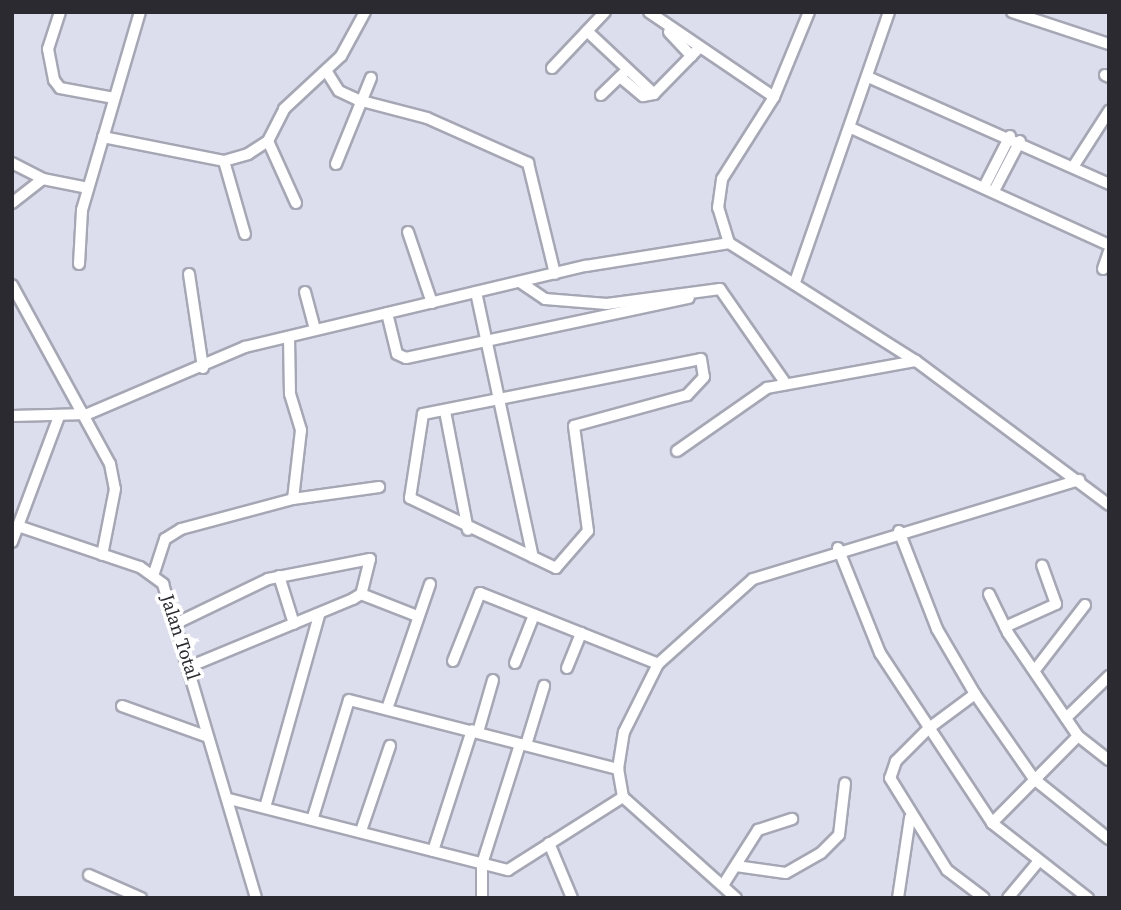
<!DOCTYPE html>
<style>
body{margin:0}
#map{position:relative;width:1121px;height:910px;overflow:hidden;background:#dddeed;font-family:"Source Serif 4",serif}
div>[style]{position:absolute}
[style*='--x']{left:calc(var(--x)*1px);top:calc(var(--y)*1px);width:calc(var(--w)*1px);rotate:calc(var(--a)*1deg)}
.roads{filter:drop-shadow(2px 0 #a6a7b5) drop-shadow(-2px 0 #a6a7b5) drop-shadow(0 2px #a6a7b5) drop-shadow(0 -2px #a6a7b5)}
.minor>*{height:10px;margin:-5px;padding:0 5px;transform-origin:5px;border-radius:5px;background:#fff}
span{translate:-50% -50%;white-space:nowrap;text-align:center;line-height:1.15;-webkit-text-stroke:7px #fff;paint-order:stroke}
.street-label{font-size:19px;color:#2a2a30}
.frame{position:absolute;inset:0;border:14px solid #2a2a30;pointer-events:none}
</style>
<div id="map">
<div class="roads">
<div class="minor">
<div style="--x:60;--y:12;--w:39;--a:108"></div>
<div style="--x:48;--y:49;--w:32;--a:79"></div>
<div style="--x:54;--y:80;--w:10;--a:53"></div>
<div style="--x:60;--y:88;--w:55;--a:10.5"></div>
<div style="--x:649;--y:12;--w:151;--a:34.2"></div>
<div style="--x:1012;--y:12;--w:102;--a:18.3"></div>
<div style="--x:587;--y:31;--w:92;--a:43.2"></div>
<div style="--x:654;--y:94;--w:64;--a:-45.6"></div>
<div style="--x:669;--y:32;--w:33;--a:47"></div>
<div style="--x:552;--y:68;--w:77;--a:-46.6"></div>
<div style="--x:327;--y:72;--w:22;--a:58"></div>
<div style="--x:339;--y:91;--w:21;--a:25"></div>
<div style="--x:358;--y:100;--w:71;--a:14.6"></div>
<div style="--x:427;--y:118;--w:111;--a:24"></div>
<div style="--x:528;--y:163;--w:114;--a:76.3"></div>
<div style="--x:1105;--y:75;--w:4;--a:27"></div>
<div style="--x:620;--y:77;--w:30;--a:40"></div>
<div style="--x:643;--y:96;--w:11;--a:-10"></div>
<div style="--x:868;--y:77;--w:264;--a:23.9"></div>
<div style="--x:601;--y:95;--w:32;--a:-44"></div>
<div style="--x:851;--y:128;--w:283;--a:24.4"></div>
<div style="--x:103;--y:137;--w:123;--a:11.2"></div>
<div style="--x:224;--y:161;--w:25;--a:-16"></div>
<div style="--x:248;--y:154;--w:24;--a:-33"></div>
<div style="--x:268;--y:141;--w:36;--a:-63"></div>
<div style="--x:284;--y:109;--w:78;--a:-42.9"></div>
<div style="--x:341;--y:56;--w:50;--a:-61.4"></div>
<div style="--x:268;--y:141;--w:68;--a:65.7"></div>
<div style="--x:224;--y:161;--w:76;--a:74"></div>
<div style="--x:12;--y:163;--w:35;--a:27"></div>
<div style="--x:336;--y:164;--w:93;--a:-67.9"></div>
<div style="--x:1073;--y:167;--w:67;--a:-57.3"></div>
<div style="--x:985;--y:185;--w:55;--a:-63"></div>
<div style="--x:995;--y:189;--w:54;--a:-62.5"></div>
<div style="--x:12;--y:203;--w:39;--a:-38"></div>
<div style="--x:43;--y:179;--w:46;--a:11.3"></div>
<div style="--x:408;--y:232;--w:75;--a:71.3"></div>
<div style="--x:729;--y:243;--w:37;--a:-107"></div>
<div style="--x:718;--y:208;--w:29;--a:-82"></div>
<div style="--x:722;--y:179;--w:97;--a:-57.6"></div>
<div style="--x:774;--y:97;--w:92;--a:-67.6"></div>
<div style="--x:79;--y:264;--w:54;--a:-86.8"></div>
<div style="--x:82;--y:210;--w:206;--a:-73.7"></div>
<div style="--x:1103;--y:269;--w:18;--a:-71"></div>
<div style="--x:189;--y:274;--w:95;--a:81.5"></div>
<div style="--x:520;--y:282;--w:30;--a:34"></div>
<div style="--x:545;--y:299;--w:62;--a:4.6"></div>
<div style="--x:607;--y:304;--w:114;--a:-7.6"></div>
<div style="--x:720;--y:289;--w:116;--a:55.2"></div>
<div style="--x:795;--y:282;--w:286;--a:-70.8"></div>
<div style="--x:12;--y:285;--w:204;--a:61.3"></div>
<div style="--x:110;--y:464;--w:25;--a:79"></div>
<div style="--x:115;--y:489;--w:67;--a:101.1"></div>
<div style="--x:305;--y:292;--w:39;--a:75"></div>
<div style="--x:476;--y:292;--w:271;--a:77.9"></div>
<div style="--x:387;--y:313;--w:42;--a:76.3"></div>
<div style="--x:397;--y:354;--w:10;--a:24"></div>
<div style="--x:406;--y:358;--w:289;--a:-12"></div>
<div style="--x:289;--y:337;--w:57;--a:89"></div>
<div style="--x:290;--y:394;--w:38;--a:73"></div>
<div style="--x:301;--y:430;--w:69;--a:96.6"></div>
<div style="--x:701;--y:359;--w:18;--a:81"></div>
<div style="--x:704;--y:377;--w:25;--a:133"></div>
<div style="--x:687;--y:395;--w:117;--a:164.7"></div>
<div style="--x:574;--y:426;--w:106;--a:82.4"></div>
<div style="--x:588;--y:531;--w:49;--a:130.9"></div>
<div style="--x:556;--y:568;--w:162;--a:-154.4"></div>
<div style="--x:410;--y:498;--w:85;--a:-81.2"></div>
<div style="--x:423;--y:414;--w:283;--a:-11.2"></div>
<div style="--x:445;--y:411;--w:121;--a:79.1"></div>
<div style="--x:12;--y:416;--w:76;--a:-1.5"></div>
<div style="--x:88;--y:414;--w:171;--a:-23.1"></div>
<div style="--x:245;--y:347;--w:350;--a:-13.4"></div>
<div style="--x:586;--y:266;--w:145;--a:-9.1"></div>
<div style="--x:729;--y:243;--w:221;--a:32.3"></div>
<div style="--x:916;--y:361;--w:241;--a:36.7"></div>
<div style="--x:677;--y:451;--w:110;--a:-35"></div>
<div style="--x:767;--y:388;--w:151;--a:-10.3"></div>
<div style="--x:18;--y:526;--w:129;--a:18.6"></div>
<div style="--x:140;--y:567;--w:29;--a:36"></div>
<div style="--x:163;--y:584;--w:327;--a:73.5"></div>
<div style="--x:899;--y:531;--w:105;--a:68.8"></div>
<div style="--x:937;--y:629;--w:75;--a:59.7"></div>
<div style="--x:975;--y:694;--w:103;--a:55.2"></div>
<div style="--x:1034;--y:779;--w:96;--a:38.7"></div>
<div style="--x:12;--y:542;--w:134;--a:-69.5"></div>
<div style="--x:838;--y:548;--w:113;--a:68.2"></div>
<div style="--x:880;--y:653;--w:204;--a:56.6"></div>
<div style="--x:992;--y:823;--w:122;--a:38"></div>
<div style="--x:154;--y:573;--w:36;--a:-72"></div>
<div style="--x:165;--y:539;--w:19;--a:-32"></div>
<div style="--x:181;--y:529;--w:116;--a:-15"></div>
<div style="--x:293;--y:499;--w:87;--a:-7.9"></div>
<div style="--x:279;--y:576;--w:50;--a:72.6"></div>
<div style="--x:361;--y:594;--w:60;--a:21.4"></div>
<div style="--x:989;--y:594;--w:43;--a:64"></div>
<div style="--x:1008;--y:633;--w:125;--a:55.8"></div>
<div style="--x:1078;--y:736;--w:39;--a:38"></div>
<div style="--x:179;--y:622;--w:99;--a:-25.8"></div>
<div style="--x:268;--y:579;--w:104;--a:-11.1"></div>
<div style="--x:370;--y:559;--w:36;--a:104"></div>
<div style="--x:361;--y:594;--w:9;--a:148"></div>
<div style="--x:353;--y:599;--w:175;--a:157.5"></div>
<div style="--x:1005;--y:627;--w:56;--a:-24.3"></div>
<div style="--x:1056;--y:604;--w:41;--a:-109.7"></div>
<div style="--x:453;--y:661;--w:73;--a:-68.3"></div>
<div style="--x:480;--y:593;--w:192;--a:21.7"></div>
<div style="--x:515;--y:663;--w:52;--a:-68.4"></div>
<div style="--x:567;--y:668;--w:38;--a:-68"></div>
<div style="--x:1035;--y:670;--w:82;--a:-52.4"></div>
<div style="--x:975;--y:694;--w:57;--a:143.5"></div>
<div style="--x:929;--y:728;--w:47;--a:135"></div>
<div style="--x:896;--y:761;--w:18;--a:109"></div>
<div style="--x:890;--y:778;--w:108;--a:58.2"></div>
<div style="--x:947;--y:870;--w:46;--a:37.1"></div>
<div style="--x:122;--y:706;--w:91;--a:19.8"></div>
<div style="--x:388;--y:706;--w:129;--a:-71"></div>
<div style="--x:1066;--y:718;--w:60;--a:-44.3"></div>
<div style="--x:478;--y:732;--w:54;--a:-73.9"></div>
<div style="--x:526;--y:745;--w:62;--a:-73"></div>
<div style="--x:229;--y:799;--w:288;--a:14.3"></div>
<div style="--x:508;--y:870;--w:136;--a:-32.4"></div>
<div style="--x:266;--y:804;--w:196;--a:-74.3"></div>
<div style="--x:313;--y:817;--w:122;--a:-72.9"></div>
<div style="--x:349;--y:700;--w:278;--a:14.4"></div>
<div style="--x:992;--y:823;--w:122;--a:-45.3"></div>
<div style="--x:361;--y:831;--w:90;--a:-71.2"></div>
<div style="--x:549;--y:843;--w:60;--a:67.3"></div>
<div style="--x:433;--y:851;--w:127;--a:-72.1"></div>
<div style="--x:736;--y:866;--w:50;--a:8"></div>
<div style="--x:786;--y:873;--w:40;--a:-29.7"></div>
<div style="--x:821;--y:853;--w:25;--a:-45"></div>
<div style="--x:839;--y:835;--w:52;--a:-83.4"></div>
<div style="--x:89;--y:875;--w:57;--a:23.9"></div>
<div style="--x:725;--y:882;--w:62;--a:-57.6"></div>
<div style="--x:758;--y:830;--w:36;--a:-18"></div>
<div style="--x:482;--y:898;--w:34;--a:-90"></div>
<div style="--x:482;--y:864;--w:126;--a:-72.4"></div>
<div style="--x:736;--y:898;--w:152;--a:-138.2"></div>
<div style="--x:623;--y:797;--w:28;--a:-100"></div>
<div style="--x:618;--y:769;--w:37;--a:-81"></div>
<div style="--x:624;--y:732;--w:76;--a:-63.4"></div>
<div style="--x:658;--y:664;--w:127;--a:-41.8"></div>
<div style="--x:753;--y:579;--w:341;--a:-16.9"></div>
<div style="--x:898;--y:898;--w:81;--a:-81.5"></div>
<div style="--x:1008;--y:898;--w:47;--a:-50.2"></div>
</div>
</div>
<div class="street-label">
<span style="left:180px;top:637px;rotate:72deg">Jalan Total</span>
</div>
<div class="frame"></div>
</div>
